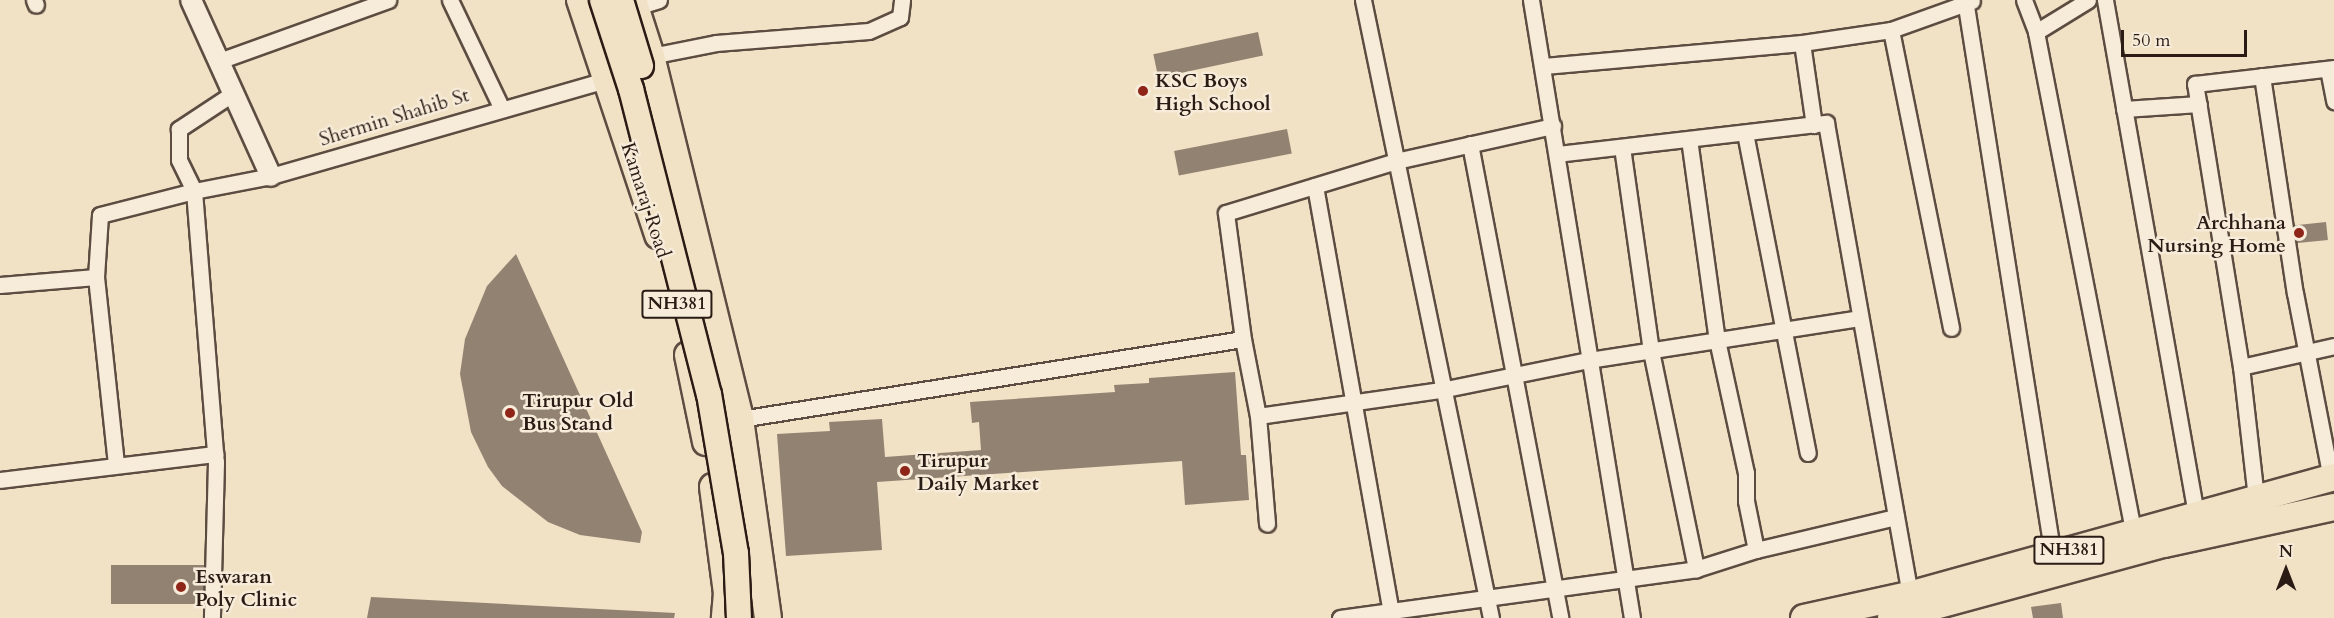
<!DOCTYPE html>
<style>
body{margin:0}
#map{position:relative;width:2334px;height:618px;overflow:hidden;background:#f1e1c5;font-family:Cardo,serif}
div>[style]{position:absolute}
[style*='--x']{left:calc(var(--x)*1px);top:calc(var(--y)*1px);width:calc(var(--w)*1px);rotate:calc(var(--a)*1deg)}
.building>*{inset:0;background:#928271;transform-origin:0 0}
.roads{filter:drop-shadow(2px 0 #5c4c41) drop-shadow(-2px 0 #5c4c41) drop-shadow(0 2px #5c4c41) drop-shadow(0 -2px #5c4c41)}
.minor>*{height:15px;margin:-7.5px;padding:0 7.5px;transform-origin:7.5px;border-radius:7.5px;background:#f6ecd9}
.tertiary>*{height:20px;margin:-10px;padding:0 10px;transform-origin:10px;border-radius:10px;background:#f6ecd9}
.trunk>*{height:26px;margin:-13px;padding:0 13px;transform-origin:13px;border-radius:13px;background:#f1e1c5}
.bridges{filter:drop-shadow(2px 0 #2b1b15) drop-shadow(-2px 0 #2b1b15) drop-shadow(0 2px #2b1b15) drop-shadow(0 -2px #2b1b15)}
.primary-bridge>*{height:24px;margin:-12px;padding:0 12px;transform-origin:12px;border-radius:12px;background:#f1e1c5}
.dots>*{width:16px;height:16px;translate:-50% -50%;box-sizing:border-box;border:3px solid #f6ecd9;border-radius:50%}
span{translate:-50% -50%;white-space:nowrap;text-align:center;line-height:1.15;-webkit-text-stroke:5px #f6ecd9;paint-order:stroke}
.shield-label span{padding:2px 4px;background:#f6ecd9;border:2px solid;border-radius:4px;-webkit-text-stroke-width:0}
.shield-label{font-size:18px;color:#2b1b15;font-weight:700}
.poi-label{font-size:20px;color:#2b1b15;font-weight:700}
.left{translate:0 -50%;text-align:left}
.right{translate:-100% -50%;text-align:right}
.street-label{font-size:20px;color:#2b1b15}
.north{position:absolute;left:2256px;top:540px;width:60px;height:60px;-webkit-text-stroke:4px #f6ecd9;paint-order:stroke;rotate:0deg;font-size:16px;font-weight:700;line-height:24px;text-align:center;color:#2b1b15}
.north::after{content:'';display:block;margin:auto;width:21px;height:27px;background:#2b1b15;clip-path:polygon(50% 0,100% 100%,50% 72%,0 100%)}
.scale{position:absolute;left:2121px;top:30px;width:126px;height:27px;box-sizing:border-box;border:3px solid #2b1b15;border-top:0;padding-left:8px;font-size:18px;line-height:21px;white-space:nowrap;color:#2b1b15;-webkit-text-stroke:4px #f6ecd9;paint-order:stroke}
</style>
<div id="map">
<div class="building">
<div style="left:1258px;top:32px;width:24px;height:107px;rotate:78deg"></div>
<div style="left:1287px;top:129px;width:25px;height:115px;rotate:79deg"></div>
<div style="left:2326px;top:222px;width:18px;height:38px;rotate:84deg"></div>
<div style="clip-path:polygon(516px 254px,642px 532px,640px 543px,580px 535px,548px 522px,502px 486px,488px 467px,471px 432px,460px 374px,465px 339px,487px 286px)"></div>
<div style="clip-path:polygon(1235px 372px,1241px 455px,1246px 455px,1249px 500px,1185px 505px,1182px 461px,877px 482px,882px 550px,786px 556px,777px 434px,830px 431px,829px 422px,882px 419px,885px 457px,981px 450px,979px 422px,972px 423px,970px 402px,1115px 392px,1114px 385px,1149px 383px,1149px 378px)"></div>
<div style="left:111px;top:565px;width:97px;height:39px"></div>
<div style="clip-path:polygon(371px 597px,675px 613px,674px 618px,367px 618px)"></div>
<div style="clip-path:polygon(2061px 603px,2063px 618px,2033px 618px,2031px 607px)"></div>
</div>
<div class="roads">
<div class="minor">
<div style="--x:34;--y:0;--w:5;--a:68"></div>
<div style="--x:450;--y:0;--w:119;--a:64.5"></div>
<div style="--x:1363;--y:0;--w:631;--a:78.3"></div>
<div style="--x:1531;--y:0;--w:626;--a:80.72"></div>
<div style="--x:2024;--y:0;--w:34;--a:69"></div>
<div style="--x:2036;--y:32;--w:507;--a:78.98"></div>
<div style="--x:2105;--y:0;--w:522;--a:79.96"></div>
<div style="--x:1966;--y:6;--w:557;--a:81.01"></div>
<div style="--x:636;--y:7;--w:24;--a:-17"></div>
<div style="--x:1891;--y:30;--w:304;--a:78.6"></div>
<div style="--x:2036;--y:32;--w:61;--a:-31.6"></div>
<div style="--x:1802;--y:43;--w:83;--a:81.7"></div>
<div style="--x:651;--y:56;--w:66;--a:-11.3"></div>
<div style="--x:716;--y:43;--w:153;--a:-4.5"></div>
<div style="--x:869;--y:31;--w:34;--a:-24"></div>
<div style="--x:900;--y:17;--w:17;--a:-83"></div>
<div style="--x:219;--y:61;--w:180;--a:-19.8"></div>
<div style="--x:1544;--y:66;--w:259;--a:-5.1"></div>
<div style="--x:1802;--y:43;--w:90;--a:-8.3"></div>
<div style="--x:1891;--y:30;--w:86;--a:-19.7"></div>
<div style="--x:2328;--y:69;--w:33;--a:79"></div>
<div style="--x:2262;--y:76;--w:219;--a:81.4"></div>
<div style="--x:2295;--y:293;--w:188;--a:79"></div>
<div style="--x:232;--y:94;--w:64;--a:146.6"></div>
<div style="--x:179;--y:129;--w:31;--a:90"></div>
<div style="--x:179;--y:160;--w:34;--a:64"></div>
<div style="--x:194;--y:191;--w:78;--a:-11"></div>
<div style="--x:271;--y:176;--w:348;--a:-16"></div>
<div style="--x:2124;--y:109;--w:75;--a:-3.8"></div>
<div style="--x:1745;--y:133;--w:326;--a:78.9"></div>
<div style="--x:1689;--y:139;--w:203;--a:82.1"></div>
<div style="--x:1717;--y:340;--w:136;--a:77.7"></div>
<div style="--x:1746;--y:473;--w:28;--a:90"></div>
<div style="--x:1746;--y:501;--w:50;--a:78.5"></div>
<div style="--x:1470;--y:144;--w:482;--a:79.2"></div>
<div style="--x:1622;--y:147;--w:206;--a:81.9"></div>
<div style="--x:1651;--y:351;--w:223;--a:78.3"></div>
<div style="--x:1557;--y:154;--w:271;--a:-6.6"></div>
<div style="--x:1826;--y:123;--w:486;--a:79.9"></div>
<div style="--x:1315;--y:186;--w:433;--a:79.9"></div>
<div style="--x:96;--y:277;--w:62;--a:-86.3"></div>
<div style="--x:100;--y:215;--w:97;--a:-14.3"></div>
<div style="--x:194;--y:191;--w:272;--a:85.4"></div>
<div style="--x:216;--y:462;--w:156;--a:91.5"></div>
<div style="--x:0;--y:285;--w:96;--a:-4.8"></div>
<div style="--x:96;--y:277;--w:189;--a:83.9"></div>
<div style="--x:1243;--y:339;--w:78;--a:79"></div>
<div style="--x:1258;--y:416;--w:185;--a:-8.1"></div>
<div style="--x:1441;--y:390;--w:151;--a:-11.5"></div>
<div style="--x:1589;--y:360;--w:274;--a:-8.8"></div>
<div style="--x:2241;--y:367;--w:95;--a:-12.7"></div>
<div style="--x:1258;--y:416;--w:108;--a:85.2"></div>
<div style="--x:740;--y:419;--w:509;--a:-9.04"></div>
<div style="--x:1243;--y:339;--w:127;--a:-97.7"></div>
<div style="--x:1226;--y:213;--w:178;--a:-17"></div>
<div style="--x:1396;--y:161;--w:161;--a:-12.6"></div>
<div style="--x:0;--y:480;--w:217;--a:-6.9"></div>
<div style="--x:2256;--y:498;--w:132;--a:-96.5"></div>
<div style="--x:2241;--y:367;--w:287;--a:-99.2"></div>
<div style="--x:2195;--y:84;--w:140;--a:-6.6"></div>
<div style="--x:1340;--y:618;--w:359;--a:-7.8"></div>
<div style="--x:1696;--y:569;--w:63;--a:-17.6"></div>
<div style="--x:1756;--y:550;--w:144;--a:-13.3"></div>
</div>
<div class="tertiary">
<div style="--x:191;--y:0;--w:193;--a:65.6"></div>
</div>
<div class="trunk">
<div style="--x:580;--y:0;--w:248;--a:71.6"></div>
<div style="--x:633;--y:0;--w:59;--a:72.2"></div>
<div style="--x:651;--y:56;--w:374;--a:76.2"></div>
<div style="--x:740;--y:419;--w:201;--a:82"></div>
<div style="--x:688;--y:355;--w:89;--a:78.3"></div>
<div style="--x:713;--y:487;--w:107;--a:82.5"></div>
<div style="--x:727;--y:593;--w:25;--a:95"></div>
<div style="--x:1804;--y:618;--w:107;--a:-12.4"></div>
<div style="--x:1909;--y:595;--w:441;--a:-15.5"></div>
<div style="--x:1891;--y:618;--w:283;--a:-15.2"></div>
<div style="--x:2164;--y:544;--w:174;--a:-12.3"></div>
</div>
</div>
<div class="bridges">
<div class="primary-bridge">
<div style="--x:602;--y:0;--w:94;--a:72"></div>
<div style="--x:631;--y:89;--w:315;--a:75.7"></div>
<div style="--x:709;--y:394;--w:161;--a:80.4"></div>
<div style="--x:736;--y:553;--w:65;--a:87.4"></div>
<div style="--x:621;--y:0;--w:69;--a:73.1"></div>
</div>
</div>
<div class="dots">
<div style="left:1143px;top:91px;background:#8f2418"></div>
<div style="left:2299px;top:233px;background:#8f2418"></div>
<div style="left:510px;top:413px;background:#8f2418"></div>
<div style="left:905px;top:471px;background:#8f2418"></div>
<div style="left:181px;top:587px;background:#8f2418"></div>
</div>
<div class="shield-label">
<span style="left:677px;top:304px">NH381</span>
<span style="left:2069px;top:550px">NH381</span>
</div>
<div class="poi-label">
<span class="left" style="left:1155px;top:92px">KSC Boys<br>High School</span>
<span class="right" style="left:2286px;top:234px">Archhana<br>Nursing Home</span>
<span class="left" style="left:522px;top:412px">Tirupur Old<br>Bus Stand</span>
<span class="left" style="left:917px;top:472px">Tirupur<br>Daily Market</span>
<span class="left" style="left:195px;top:588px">Eswaran<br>Poly Clinic</span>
</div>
<div class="street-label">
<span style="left:394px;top:117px;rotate:-17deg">Shermin Shahib St</span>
<span style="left:646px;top:200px;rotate:72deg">Kamaraj Road</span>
</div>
<div class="north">N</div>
<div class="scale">50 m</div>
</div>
